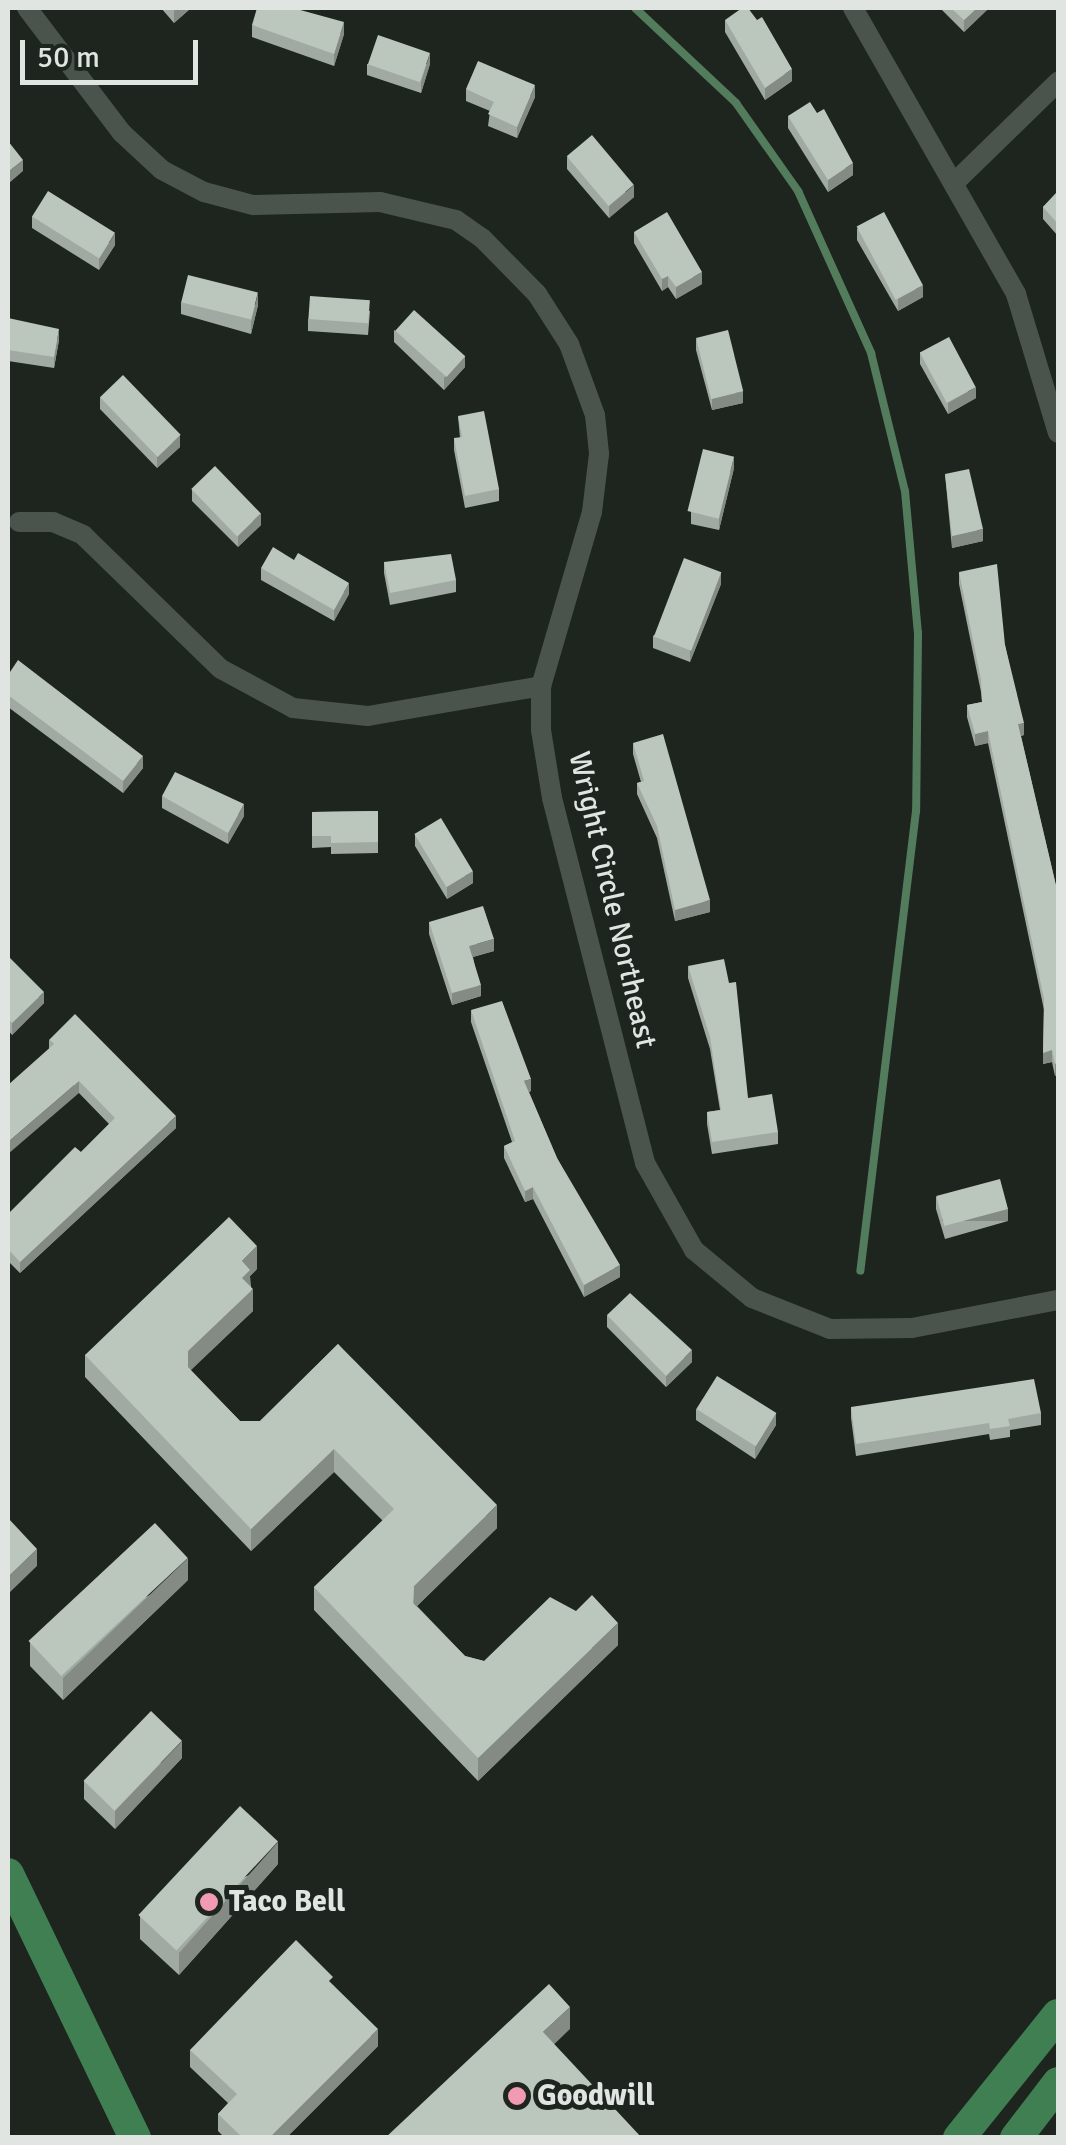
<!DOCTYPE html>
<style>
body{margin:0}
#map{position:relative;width:1066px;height:2145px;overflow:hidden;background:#1d251e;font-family:Signika,sans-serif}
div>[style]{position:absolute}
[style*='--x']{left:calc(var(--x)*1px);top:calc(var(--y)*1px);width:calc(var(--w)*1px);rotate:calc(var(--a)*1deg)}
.stream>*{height:8px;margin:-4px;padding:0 4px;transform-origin:4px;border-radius:4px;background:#537c5c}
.minor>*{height:20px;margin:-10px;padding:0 10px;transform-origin:10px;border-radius:10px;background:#4a544c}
.primary>*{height:32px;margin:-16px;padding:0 16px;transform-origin:16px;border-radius:16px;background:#3f7f51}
.wall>*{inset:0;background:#a1aaa2}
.shaded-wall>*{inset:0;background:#838b84;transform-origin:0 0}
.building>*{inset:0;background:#bbc6bc;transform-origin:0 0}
.dots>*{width:28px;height:28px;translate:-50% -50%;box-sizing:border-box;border:5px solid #1d251e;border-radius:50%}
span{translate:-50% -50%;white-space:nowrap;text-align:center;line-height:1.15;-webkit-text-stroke:10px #1d251e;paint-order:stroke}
.street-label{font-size:30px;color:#e0e5e1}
.poi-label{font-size:30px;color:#e0e5e1;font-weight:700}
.left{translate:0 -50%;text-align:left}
.frame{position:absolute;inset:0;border:10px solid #e0e5e1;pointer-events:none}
.scale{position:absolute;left:20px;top:40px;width:178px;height:45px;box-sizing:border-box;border:5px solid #e0e5e1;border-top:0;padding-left:12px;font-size:30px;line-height:35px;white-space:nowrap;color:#e0e5e1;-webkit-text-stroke:8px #1d251e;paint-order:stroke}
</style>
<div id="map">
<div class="stream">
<div style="--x:635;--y:8;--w:139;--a:43.2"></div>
<div style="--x:736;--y:103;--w:108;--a:54.8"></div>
<div style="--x:798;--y:191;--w:178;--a:65.7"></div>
<div style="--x:871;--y:353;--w:142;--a:76.2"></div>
<div style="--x:905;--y:491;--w:143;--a:84.8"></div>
<div style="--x:918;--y:633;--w:178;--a:90.6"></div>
<div style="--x:916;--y:811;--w:463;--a:96.9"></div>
</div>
<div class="minor">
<div style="--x:27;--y:8;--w:157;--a:52.8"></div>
<div style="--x:122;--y:133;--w:54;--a:42.8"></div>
<div style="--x:162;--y:170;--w:47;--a:27.6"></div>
<div style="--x:204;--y:192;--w:51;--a:14.9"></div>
<div style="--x:253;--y:205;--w:127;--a:-1.4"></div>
<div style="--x:380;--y:202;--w:78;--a:13.3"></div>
<div style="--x:456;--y:220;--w:32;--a:35"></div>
<div style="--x:482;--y:238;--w:78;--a:45.5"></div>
<div style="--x:537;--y:294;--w:59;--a:57.4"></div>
<div style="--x:569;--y:344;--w:76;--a:69.9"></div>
<div style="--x:595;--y:415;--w:39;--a:84"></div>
<div style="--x:599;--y:454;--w:58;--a:96.9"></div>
<div style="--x:592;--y:512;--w:181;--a:106.3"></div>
<div style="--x:541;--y:686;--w:44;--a:90"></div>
<div style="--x:541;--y:730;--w:69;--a:80.8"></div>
<div style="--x:552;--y:798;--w:377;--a:75.7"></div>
<div style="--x:645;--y:1163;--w:100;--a:60.6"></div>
<div style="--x:694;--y:1250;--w:75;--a:39.6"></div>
<div style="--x:752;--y:1298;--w:84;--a:21.7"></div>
<div style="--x:830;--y:1329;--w:82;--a:-0.7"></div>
<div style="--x:912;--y:1328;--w:149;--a:-10.9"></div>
<div style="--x:853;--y:8;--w:329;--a:60.3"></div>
<div style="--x:1016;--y:294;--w:145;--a:73.2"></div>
<div style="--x:955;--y:182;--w:144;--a:-44.2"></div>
<div style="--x:19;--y:522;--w:34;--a:0"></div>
<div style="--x:53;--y:522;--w:33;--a:23"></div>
<div style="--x:83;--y:535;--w:192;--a:44.2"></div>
<div style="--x:221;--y:669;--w:82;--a:28.4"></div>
<div style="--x:293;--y:708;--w:75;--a:6.1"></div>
<div style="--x:368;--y:716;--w:176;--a:-9.8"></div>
</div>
<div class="primary">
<div style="--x:8;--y:1874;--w:293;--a:64.3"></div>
<div style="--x:959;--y:2138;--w:158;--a:-51.2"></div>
<div style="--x:1016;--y:2138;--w:69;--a:-52.6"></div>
</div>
<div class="wall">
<div style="clip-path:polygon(161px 8px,191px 8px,174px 23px)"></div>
<div style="clip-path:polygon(942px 8px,989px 8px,964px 32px,942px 10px)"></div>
<div style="clip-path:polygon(725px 20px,792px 81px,765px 100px,725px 32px)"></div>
<div style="clip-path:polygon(252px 25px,344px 34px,334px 66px,252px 37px)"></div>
<div style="clip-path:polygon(367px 64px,430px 64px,421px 93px,367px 75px)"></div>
<div style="clip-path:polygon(466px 89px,535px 97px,517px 138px,488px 126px,490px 111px,466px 101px)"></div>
<div style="clip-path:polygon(788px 116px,853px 175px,828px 192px,788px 128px)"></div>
<div style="clip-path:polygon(567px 157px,634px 197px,609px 218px,567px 169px)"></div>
<div style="clip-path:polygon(1058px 191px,1058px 236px,1043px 219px,1043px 207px)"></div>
<div style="clip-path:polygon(32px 216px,115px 245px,99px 270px,32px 228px)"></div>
<div style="clip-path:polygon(857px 228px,923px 297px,898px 311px,857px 240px)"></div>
<div style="clip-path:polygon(634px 232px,702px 284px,676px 299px,668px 287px,662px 291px,634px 243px)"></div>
<div style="clip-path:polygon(181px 302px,258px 305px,251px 334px,181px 314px)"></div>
<div style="clip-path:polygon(370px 311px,368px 335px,308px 331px,308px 319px)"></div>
<div style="clip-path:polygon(8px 318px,59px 340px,54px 368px,8px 361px)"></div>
<div style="clip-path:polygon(394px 330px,465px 367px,444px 390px,394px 342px)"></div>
<div style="clip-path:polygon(696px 339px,743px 403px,712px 410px,696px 350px)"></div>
<div style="clip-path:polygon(920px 352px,976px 398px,948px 414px,920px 364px)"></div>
<div style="clip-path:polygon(100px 397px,180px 447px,157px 468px,100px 409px)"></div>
<div style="clip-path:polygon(458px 416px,499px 489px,499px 501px,465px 508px,454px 450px,454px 438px,460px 438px)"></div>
<div style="clip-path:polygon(734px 468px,719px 530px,691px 524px,691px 512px)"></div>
<div style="clip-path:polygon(945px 474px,983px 541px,952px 548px)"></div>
<div style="clip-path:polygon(192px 489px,261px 525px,238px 547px,192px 501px)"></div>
<div style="clip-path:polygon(384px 562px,456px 580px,456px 592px,390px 605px,384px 573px)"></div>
<div style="clip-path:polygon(261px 568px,349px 594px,334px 621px,261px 580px)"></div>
<div style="clip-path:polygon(959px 572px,1005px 645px,1024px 735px,1021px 736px,1058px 894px,1055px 1076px,1052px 1062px,1043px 1064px,1044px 1010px,988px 743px,975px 746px,967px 717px,967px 705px,982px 702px,981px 692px,959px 584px)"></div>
<div style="clip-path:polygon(721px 584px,690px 662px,653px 648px,653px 636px)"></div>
<div style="clip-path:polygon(8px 675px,143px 768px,123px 793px,8px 707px)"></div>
<div style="clip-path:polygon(633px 743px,710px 912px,675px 921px,657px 838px,637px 794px,637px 783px,641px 782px,633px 754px)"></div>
<div style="clip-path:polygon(162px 796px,244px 816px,228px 844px,162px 808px)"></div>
<div style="clip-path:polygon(378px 811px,378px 853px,331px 854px,331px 847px,312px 848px,312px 812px)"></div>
<div style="clip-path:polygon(415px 834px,473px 883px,447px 899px,415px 846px)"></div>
<div style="clip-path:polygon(429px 922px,494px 951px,473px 957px,481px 996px,452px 1005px,429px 934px)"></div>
<div style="clip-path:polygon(8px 956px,44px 1003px,12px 1035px,8px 1030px)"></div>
<div style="clip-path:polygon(688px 966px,748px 1098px,778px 1132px,778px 1144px,712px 1154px,707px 1124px,707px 1112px,720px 1110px,710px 1049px,688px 978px)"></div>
<div style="clip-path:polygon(471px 1010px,531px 1091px,529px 1092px,557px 1158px,620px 1277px,584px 1297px,533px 1199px,525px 1202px,504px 1158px,504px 1146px,512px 1142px,471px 1022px)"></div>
<div style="clip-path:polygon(49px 1040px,176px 1128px,20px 1273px,8px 1261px,8px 1214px,81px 1152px,109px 1124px,79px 1093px,49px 1048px)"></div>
<div style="clip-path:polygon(936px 1197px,1008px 1221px,945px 1239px,936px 1209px)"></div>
<div style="clip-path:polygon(257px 1269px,250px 1276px,253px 1311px,190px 1370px,240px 1421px,260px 1421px,338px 1344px,497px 1528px,417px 1606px,465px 1656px,484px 1661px,618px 1645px,478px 1781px,314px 1610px,314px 1587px,383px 1521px,334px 1472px,251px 1551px,85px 1377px,85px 1355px)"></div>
<div style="clip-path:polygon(607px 1315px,692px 1362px,666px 1387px,607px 1327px)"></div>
<div style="clip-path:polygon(851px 1407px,1041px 1413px,1041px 1425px,1010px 1430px,1010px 1437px,990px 1440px,989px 1434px,856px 1456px,851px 1418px)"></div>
<div style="clip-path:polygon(696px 1409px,776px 1425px,755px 1459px,696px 1420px)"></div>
<div style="clip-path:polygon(188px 1580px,63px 1700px,30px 1666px,30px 1643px)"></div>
<div style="clip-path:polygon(182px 1758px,115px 1829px,84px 1799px,84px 1781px)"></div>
<div style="clip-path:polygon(278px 1864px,179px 1975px,140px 1939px,140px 1917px)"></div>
<div style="clip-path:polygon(333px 1985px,378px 2046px,286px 2138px,225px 2138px,218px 2131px,218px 2114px,228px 2103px,190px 2067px,190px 2050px)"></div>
</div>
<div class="shaded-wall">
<div style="clip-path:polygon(178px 8px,191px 8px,174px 23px,174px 11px)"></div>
<div style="clip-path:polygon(977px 8px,989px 8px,964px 32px,964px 20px)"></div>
<div style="clip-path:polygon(344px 22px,344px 34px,334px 66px,334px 54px)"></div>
<div style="clip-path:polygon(430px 53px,430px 64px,421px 93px,421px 82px)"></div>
<div style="clip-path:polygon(792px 69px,792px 81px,765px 100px,765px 88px)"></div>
<div style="clip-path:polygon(535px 85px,535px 97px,517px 138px,517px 127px)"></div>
<div style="clip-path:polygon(23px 160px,23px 171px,8px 184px,8px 172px)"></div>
<div style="clip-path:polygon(853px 163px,853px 175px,828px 192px,828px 180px)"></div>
<div style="clip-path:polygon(634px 185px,634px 197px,609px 218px,609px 206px)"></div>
<div style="clip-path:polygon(115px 233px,115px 245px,99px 270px,99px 259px)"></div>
<div style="clip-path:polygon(702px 272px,702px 284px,676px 299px,676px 287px)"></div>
<div style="clip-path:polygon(668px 276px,668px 287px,662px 291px,662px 279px)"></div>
<div style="clip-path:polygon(923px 285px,923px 297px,898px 311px,898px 299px)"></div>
<div style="clip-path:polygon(258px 293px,258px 305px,251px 334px,251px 322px)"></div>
<div style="clip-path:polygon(59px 329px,59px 340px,54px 368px,54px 357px)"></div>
<div style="clip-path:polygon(465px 356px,465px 367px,444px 390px,444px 378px)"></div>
<div style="clip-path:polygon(976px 387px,976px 398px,948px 414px,948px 403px)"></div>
<div style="clip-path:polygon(743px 391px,743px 403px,712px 410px,712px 399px)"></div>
<div style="clip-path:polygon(180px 435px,180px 447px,157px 468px,157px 457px)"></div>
<div style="clip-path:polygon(734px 457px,734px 468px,719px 530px,719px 519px)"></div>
<div style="clip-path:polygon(261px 513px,261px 525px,238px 547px,238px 536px)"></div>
<div style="clip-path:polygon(983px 529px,983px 541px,952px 548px,952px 536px)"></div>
<div style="clip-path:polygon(721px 572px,721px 584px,690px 662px,690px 651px)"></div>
<div style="clip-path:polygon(349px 583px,349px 594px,334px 621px,334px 610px)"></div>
<div style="clip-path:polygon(1024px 723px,1024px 735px,1018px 736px,1018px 724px)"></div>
<div style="clip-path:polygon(988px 731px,988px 743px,975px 746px,975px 734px)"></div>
<div style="clip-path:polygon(143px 756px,143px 768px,123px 793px,123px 781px)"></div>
<div style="clip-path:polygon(244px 804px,244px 816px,228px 844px,228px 833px)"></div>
<div style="clip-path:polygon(473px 871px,473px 883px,447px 899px,447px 887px)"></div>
<div style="clip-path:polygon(710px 900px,710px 912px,675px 921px,675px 910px)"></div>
<div style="clip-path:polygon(494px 939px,494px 951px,469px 958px,469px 946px)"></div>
<div style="clip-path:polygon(481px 985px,481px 996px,452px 1005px,452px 993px)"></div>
<div style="clip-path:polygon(44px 992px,44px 1003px,12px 1035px,12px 1023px)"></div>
<div style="clip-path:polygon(1052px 1050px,1052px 1062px,1043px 1064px,1043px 1053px)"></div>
<div style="clip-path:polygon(1058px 1063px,1058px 1075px,1055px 1076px,1055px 1064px)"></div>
<div style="clip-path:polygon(531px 1079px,531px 1091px,524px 1093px,524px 1081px)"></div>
<div style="clip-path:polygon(79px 1081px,79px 1093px,8px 1154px,8px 1142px)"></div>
<div style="clip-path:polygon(176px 1116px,176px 1128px,20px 1273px,20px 1262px)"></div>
<div style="clip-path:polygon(533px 1187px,533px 1199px,525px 1202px,525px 1191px)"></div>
<div style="left:1008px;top:1209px;width:12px;height:66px;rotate:90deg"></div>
<div style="clip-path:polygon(257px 1246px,257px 1269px,250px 1276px,250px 1292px,253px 1289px,253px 1311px,188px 1373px,188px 1351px,242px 1261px)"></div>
<div style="clip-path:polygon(620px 1265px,620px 1277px,584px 1297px,584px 1285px)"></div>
<div style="clip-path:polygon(692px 1350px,692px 1362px,666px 1387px,666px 1376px)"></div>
<div style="clip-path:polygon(776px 1413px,776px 1425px,755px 1459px,755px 1447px)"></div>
<div style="clip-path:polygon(334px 1449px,334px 1472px,251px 1551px,251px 1529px)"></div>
<div style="clip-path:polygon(497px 1505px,497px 1528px,414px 1609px,413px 1625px,414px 1586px)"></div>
<div style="clip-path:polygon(37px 1549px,37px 1566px,8px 1594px,8px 1577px)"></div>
<div style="clip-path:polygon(188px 1558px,188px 1580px,63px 1700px,63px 1678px)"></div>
<div style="clip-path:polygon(618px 1623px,618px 1645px,478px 1781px,478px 1758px)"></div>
<div style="clip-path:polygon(182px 1741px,182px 1758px,115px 1829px,115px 1811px)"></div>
<div style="clip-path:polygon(278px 1842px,278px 1864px,179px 1975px,179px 1953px)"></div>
<div style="clip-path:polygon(570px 2007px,570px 2029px,543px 2055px,543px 2032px)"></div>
<div style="clip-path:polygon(378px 2029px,378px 2046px,286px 2138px,269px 2138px)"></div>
</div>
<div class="building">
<div style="clip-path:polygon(257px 8px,293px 8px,344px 22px,334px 54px,252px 25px)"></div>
<div style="clip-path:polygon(742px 8px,748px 8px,757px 20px,762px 17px,792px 69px,765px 88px,725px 20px)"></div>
<div style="clip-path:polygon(951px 8px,977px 8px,964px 20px)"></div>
<div style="left:378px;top:35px;width:55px;height:31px;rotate:19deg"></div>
<div style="clip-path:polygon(478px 61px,535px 85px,517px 127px,488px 114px,494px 102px,466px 89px)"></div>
<div style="clip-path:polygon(810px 102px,817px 113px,824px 109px,853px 163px,828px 180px,788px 116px)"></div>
<div style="left:592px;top:135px;width:65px;height:33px;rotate:50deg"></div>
<div style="clip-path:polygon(8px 141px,23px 160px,8px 172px)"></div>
<div style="left:48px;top:191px;width:79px;height:30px;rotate:32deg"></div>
<div style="clip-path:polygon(1058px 191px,1058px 224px,1043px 207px)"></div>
<div style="clip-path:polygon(667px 212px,702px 272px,676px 287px,668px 276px,662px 279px,634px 232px)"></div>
<div style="left:884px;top:212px;width:83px;height:31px;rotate:62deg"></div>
<div style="left:188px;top:275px;width:72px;height:28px;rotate:14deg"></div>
<div style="left:310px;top:296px;width:60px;height:23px;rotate:4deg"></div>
<div style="left:414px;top:310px;width:69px;height:28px;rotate:42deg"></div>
<div style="clip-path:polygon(8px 318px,59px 329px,54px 357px,8px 350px)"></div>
<div style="left:728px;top:330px;width:63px;height:33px;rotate:76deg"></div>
<div style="left:949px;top:337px;width:57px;height:33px;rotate:62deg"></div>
<div style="left:123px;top:375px;width:83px;height:32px;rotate:46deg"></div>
<div style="clip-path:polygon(484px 411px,499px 489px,465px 496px,454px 438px,462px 437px,458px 416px)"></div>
<div style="left:703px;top:449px;width:32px;height:64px;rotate:14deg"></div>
<div style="left:215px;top:466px;width:66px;height:33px;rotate:46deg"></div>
<div style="clip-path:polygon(969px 469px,983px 529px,952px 536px,945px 474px)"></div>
<div style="clip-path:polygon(273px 547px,294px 560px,298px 553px,349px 583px,334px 610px,261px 568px)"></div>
<div style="clip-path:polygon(451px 554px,456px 580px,390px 593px,384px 562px)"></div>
<div style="left:684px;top:558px;width:40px;height:84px;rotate:21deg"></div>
<div style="clip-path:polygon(997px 564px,1005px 645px,1024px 723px,1018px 724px,1058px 894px,1058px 1063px,1055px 1064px,1052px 1050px,1043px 1053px,1044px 999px,988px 731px,975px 734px,967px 705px,982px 702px,981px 680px,959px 572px)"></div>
<div style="clip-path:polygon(18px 660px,143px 756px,123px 781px,8px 695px,8px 675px)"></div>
<div style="clip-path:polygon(663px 734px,710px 900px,675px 910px,657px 826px,637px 783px,644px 781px,633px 743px)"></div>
<div style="clip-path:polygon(175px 772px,244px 804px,228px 833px,162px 796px)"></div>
<div style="clip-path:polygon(378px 811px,378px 842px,331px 843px,331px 836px,312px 836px,312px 812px)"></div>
<div style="left:441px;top:818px;width:62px;height:31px;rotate:59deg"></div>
<div style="clip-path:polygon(483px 906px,494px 939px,469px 946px,481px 985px,452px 993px,429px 922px)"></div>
<div style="clip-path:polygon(8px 956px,44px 992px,12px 1023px,8px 1018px)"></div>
<div style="clip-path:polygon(724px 959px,729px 983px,736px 982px,748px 1098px,772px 1094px,778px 1132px,712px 1142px,707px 1112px,721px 1110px,710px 1037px,688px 966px)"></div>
<div style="clip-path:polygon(502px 1001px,531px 1079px,524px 1081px,557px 1158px,620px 1265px,584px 1285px,533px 1187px,525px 1191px,504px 1146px,515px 1141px,471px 1010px)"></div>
<div style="clip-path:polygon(75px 1014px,176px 1116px,20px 1262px,8px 1249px,8px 1214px,75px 1147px,81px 1152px,115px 1118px,79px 1081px,8px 1142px,8px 1085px,54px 1044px,49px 1040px)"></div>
<div style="left:1000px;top:1179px;width:31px;height:66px;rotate:75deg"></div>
<div style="clip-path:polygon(229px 1217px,257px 1246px,242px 1261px,250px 1270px,242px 1278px,253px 1289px,188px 1351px,188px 1367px,240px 1421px,260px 1421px,338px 1344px,497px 1505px,414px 1586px,413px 1603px,465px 1656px,484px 1661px,550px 1597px,576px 1611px,592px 1595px,618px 1623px,478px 1758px,314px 1587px,394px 1509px,334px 1449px,251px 1529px,85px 1355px)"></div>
<div style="clip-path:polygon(630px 1293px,692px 1350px,666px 1376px,607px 1315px)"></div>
<div style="left:717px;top:1376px;width:70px;height:39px;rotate:32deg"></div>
<div style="clip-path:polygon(1034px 1379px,1041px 1413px,1008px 1419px,1010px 1426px,990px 1429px,989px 1423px,856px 1444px,851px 1407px)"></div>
<div style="clip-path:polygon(8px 1518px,37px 1549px,8px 1577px)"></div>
<div style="left:155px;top:1523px;width:48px;height:173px;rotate:47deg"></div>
<div style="left:151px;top:1711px;width:43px;height:97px;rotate:44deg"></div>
<div style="left:240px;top:1806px;width:52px;height:149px;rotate:43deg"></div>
<div style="clip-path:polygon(296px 1940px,333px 1977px,329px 1981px,378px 2029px,269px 2138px,243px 2138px,218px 2114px,237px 2094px,190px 2050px)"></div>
<div style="clip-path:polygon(549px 1984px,570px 2007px,543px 2032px,642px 2138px,385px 2138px)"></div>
</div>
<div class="dots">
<div style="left:209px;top:1902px;background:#f09ab4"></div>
<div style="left:517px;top:2096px;background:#f09ab4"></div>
</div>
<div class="street-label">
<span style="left:612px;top:900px;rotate:77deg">Wright Circle Northeast</span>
</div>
<div class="poi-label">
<span class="left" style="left:229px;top:1902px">Taco Bell</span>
<span class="left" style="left:537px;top:2096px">Goodwill</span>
</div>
<div class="frame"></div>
<div class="scale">50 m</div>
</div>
